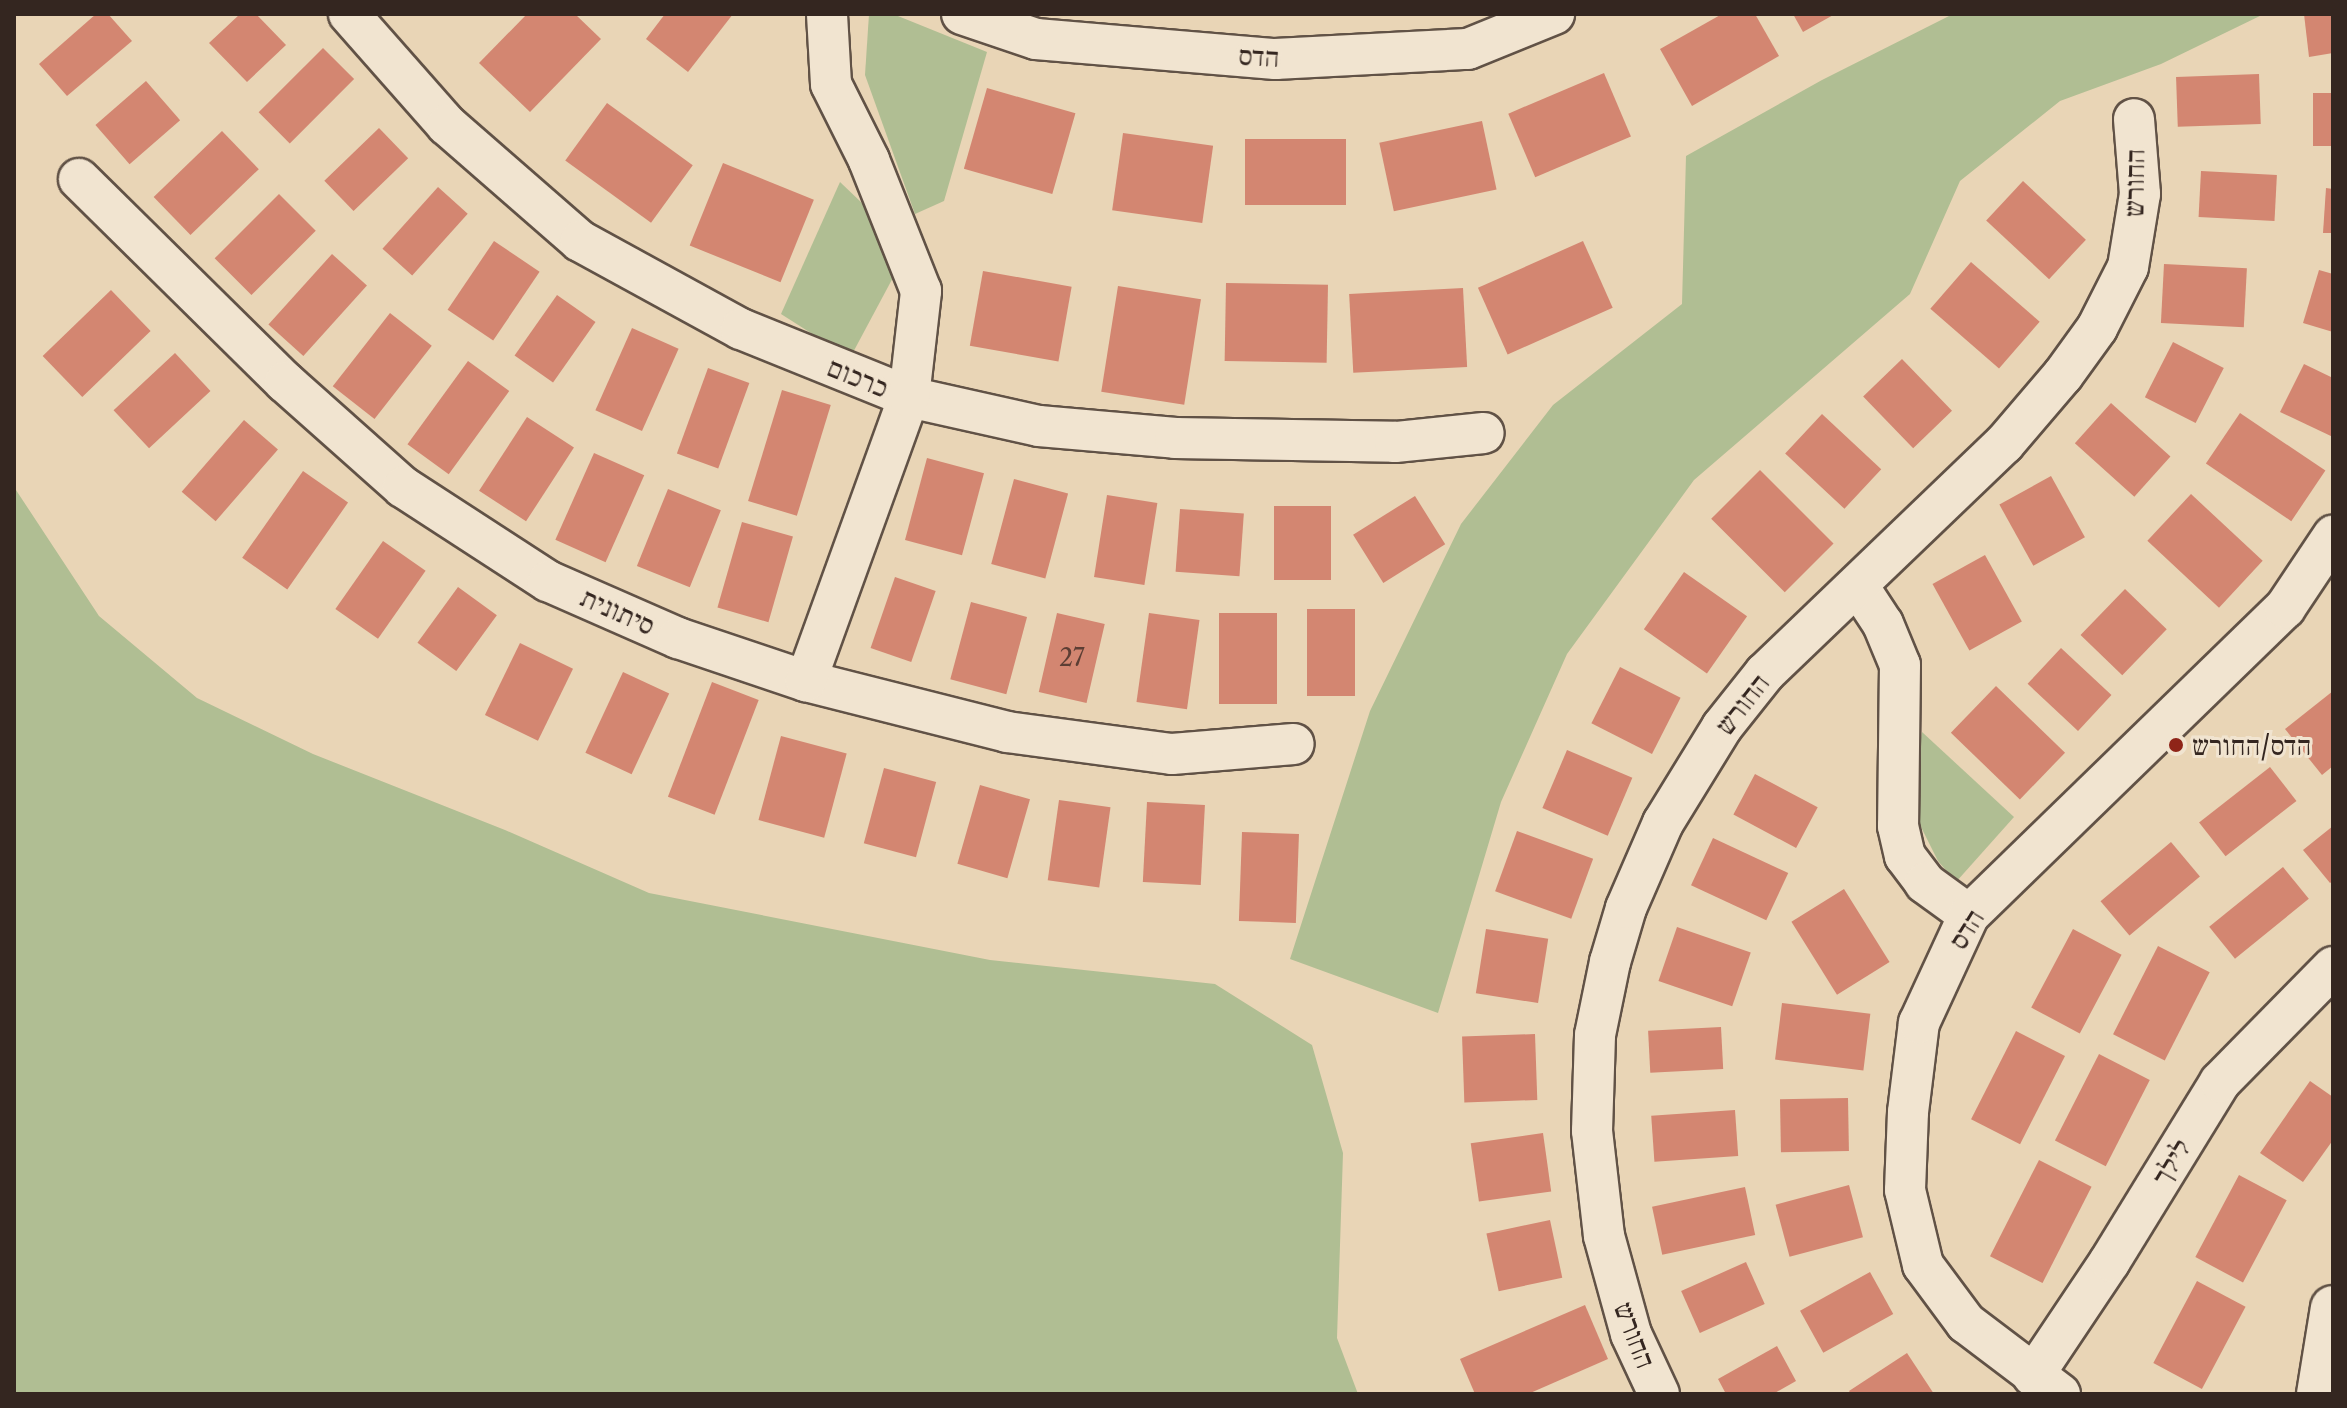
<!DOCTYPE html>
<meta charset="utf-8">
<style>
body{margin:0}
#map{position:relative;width:2347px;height:1408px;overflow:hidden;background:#e9d5b6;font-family:"Libre Caslon Text","Frank Ruhl Libre",serif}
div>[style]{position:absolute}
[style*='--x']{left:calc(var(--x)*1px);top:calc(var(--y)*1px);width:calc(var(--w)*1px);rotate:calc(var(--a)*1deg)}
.green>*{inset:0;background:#b0be93}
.building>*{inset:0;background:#d38671;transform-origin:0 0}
.roads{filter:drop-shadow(2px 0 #615246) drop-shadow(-2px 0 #615246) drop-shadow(0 2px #615246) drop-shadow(0 -2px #615246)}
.minor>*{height:40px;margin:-20px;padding:0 20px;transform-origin:20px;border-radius:20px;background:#f1e4d0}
.tertiary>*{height:44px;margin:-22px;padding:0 22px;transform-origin:22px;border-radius:22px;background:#f1e4d0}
.dots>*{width:22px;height:22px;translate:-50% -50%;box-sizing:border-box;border:4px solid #f1e4d0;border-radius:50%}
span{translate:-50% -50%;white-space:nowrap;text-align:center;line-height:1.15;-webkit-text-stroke:6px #f1e4d0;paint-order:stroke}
.number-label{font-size:24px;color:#5c3e34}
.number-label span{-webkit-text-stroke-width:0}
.street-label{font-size:28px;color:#342620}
.poi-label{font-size:28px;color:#342620}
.left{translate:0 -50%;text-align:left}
.frame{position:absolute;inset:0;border:16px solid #342620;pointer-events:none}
</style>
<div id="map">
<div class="green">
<div style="clip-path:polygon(869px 14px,893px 14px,987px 52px,944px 201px,915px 214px,865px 75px)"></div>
<div style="clip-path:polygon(1953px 14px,2264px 14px,2161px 64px,2060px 101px,1960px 181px,1910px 294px,1694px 480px,1567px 654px,1501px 802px,1438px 1013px,1290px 959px,1370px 711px,1461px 524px,1553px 405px,1682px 304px,1686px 156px,1822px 80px)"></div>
<div style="clip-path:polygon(840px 182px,863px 204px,896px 272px,850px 358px,781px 314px)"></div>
<div style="clip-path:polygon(14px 487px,99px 616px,197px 698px,313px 754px,505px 830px,649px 893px,990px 960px,1215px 984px,1312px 1045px,1343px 1153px,1337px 1338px,1358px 1394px,14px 1394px)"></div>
<div style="clip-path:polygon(1922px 732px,2014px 817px,1956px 882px,1938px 861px,1910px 805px)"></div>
</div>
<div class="building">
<div style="clip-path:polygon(96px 14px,108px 14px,132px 41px,67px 96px,39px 64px)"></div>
<div style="clip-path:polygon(240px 14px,256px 14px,286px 45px,247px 82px,209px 43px)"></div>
<div style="clip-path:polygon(527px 14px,575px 14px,601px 39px,530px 112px,479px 63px)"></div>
<div style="clip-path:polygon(665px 14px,733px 14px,688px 72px,646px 39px)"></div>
<div style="clip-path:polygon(1722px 14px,1755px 14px,1779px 56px,1692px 106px,1660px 49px)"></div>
<div style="clip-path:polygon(1793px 14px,1835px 14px,1803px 32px)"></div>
<div style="clip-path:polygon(2304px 14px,2333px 14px,2333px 53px,2309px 57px)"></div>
<div style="left:323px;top:48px;width:44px;height:91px;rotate:45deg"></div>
<div style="left:1604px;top:73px;width:69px;height:104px;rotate:67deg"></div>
<div style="left:2259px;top:74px;width:50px;height:83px;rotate:88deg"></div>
<div style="left:146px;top:81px;width:52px;height:67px;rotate:49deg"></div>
<div style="left:987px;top:88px;width:92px;height:84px;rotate:16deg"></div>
<div style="left:2333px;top:93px;width:53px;height:20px;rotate:90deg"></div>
<div style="left:607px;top:103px;width:106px;height:71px;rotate:36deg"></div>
<div style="left:1482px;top:121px;width:70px;height:105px;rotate:78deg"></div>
<div style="left:379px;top:128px;width:42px;height:76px;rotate:46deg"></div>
<div style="left:222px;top:131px;width:53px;height:95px;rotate:46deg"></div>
<div style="left:1123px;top:133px;width:91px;height:78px;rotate:8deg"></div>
<div style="left:1245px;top:139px;width:101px;height:66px"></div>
<div style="left:723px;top:163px;width:98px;height:89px;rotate:22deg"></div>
<div style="left:2201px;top:171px;width:76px;height:46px;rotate:3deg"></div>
<div style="left:2023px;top:181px;width:86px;height:54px;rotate:43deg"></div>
<div style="left:438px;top:187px;width:40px;height:83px;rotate:42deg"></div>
<div style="clip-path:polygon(2326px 188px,2333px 189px,2333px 233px,2323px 233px)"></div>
<div style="left:279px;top:194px;width:52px;height:91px;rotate:45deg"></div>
<div style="left:494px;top:241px;width:55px;height:83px;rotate:34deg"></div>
<div style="left:1583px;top:241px;width:73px;height:115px;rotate:66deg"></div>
<div style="left:332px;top:254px;width:47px;height:95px;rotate:42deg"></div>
<div style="left:1971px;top:262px;width:91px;height:62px;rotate:41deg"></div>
<div style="left:2164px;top:264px;width:83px;height:59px;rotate:3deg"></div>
<div style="clip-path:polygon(2319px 270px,2333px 274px,2333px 332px,2303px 323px)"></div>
<div style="left:983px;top:271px;width:90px;height:76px;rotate:10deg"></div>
<div style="left:1226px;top:283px;width:102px;height:78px;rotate:1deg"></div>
<div style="left:1118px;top:286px;width:84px;height:107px;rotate:9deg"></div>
<div style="left:1463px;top:288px;width:79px;height:114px;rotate:87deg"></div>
<div style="left:111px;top:290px;width:57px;height:95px;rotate:46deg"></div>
<div style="left:557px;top:295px;width:47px;height:74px;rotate:35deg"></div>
<div style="left:390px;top:313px;width:53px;height:93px;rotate:38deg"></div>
<div style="left:632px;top:328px;width:51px;height:90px;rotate:24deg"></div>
<div style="left:2173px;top:342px;width:57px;height:62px;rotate:27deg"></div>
<div style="left:175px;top:353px;width:52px;height:84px;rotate:47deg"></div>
<div style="left:1902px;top:359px;width:72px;height:54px;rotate:46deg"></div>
<div style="left:468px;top:361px;width:51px;height:103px;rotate:36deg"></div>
<div style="clip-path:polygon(2304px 364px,2333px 378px,2333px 437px,2280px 412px)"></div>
<div style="left:708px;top:368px;width:44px;height:91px;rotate:20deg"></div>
<div style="left:782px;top:390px;width:51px;height:116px;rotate:17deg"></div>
<div style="left:2111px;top:403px;width:80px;height:54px;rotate:42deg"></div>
<div style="left:2240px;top:413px;width:103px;height:61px;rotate:34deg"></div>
<div style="left:1822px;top:414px;width:81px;height:54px;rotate:43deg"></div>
<div style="left:527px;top:417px;width:56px;height:88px;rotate:33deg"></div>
<div style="left:244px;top:420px;width:45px;height:95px;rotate:41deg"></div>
<div style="left:594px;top:453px;width:55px;height:95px;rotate:24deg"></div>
<div style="left:927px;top:458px;width:59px;height:85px;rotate:15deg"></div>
<div style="left:1760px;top:470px;width:104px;height:69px;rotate:45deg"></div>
<div style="left:303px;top:471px;width:55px;height:106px;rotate:35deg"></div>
<div style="left:2051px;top:476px;width:70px;height:59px;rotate:61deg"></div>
<div style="left:1014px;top:479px;width:56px;height:88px;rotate:15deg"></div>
<div style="left:668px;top:489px;width:57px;height:83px;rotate:22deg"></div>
<div style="left:2191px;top:494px;width:98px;height:64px;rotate:43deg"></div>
<div style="left:1107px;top:495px;width:51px;height:83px;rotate:9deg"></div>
<div style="left:1415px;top:496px;width:57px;height:73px;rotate:58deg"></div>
<div style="left:1274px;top:506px;width:57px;height:74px"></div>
<div style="left:1180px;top:509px;width:64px;height:63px;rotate:4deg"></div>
<div style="left:742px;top:522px;width:53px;height:89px;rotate:16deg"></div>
<div style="left:383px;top:541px;width:52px;height:83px;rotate:35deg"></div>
<div style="left:1985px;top:555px;width:76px;height:60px;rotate:61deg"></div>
<div style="left:1684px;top:572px;width:77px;height:70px;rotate:35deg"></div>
<div style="left:895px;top:577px;width:43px;height:75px;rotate:19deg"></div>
<div style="left:458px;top:587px;width:48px;height:69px;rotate:36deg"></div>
<div style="left:2125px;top:589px;width:58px;height:64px;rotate:44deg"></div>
<div style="left:971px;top:602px;width:58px;height:80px;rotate:15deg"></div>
<div style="left:1307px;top:609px;width:48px;height:87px"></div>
<div style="left:1057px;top:613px;width:49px;height:81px;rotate:13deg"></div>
<div style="left:1149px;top:613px;width:51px;height:90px;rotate:8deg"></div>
<div style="left:1219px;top:613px;width:58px;height:91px"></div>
<div style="left:520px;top:643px;width:59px;height:80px;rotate:26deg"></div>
<div style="left:2061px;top:648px;width:69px;height:49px;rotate:43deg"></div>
<div style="left:1620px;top:667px;width:68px;height:63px;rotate:27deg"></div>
<div style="left:623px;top:672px;width:51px;height:89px;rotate:25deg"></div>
<div style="left:712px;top:682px;width:50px;height:123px;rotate:21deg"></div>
<div style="left:1996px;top:686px;width:96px;height:65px;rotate:44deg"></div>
<div style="clip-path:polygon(2333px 691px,2333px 766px,2322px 775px,2285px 729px)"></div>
<div style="left:781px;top:736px;width:68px;height:87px;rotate:15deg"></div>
<div style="left:1567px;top:750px;width:71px;height:63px;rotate:23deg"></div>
<div style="left:2270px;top:767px;width:43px;height:90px;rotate:52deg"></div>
<div style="left:884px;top:768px;width:54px;height:78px;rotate:15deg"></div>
<div style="left:1755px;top:774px;width:71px;height:46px;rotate:28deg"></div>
<div style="left:980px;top:785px;width:52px;height:82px;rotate:16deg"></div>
<div style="left:1059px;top:800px;width:52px;height:81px;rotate:8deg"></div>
<div style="left:1147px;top:802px;width:58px;height:80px;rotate:3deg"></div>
<div style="clip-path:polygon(2333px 826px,2333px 881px,2330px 883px,2303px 850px)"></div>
<div style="left:1517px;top:831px;width:81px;height:64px;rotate:20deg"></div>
<div style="left:1242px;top:832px;width:57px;height:89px;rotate:2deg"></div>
<div style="left:1713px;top:838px;width:83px;height:52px;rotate:25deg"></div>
<div style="left:2171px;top:842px;width:45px;height:92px;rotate:50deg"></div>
<div style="left:2283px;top:867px;width:41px;height:95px;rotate:51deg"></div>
<div style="left:1844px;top:889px;width:86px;height:62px;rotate:58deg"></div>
<div style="left:1677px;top:927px;width:78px;height:57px;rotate:19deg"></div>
<div style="left:1486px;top:929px;width:63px;height:65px;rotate:9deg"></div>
<div style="left:2073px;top:929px;width:55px;height:89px;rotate:28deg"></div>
<div style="left:2158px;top:946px;width:58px;height:99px;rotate:27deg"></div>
<div style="left:1782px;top:1003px;width:89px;height:57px;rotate:7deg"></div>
<div style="left:1721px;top:1027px;width:42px;height:73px;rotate:87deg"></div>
<div style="left:2016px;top:1031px;width:55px;height:99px;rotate:27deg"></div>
<div style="left:1535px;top:1034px;width:66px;height:73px;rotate:88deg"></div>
<div style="left:2099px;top:1054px;width:57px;height:97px;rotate:27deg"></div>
<div style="clip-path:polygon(2310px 1081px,2333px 1097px,2333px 1140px,2303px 1182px,2260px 1153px)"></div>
<div style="left:1848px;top:1098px;width:53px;height:68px;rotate:89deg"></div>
<div style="left:1735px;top:1110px;width:46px;height:84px;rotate:86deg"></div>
<div style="left:1543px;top:1133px;width:59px;height:73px;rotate:82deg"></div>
<div style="left:2039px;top:1160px;width:59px;height:108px;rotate:27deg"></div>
<div style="left:2239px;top:1175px;width:54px;height:93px;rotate:28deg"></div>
<div style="left:1849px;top:1185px;width:54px;height:76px;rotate:75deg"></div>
<div style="left:1745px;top:1187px;width:49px;height:95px;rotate:78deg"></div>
<div style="left:1550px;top:1220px;width:59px;height:65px;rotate:78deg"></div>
<div style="left:1746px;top:1262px;width:46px;height:71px;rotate:66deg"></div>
<div style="left:1870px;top:1272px;width:48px;height:80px;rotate:61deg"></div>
<div style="left:2197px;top:1281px;width:55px;height:93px;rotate:28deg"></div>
<div style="clip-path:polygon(1585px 1305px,1608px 1359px,1528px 1394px,1475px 1394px,1460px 1359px)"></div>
<div style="clip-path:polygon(1777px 1346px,1796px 1381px,1773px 1394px,1726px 1394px,1718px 1379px)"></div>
<div style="clip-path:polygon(1907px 1353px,1934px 1394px,1851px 1394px,1849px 1391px)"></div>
</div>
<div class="roads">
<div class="minor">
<div style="--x:349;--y:14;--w:148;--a:48.6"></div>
<div style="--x:447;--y:125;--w:176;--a:41.1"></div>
<div style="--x:580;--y:241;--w:183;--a:28.7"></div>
<div style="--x:741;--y:329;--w:181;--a:22"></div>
<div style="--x:909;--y:397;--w:133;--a:12.6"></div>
<div style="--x:1039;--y:426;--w:137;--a:5"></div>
<div style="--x:1175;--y:438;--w:220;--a:1"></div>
<div style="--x:1395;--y:442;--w:89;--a:-5.8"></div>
<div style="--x:962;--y:14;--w:78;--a:18.7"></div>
<div style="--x:1036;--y:39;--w:240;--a:4.8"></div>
<div style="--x:1275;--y:59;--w:193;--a:-3"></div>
<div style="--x:1468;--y:49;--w:93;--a:-22.1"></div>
<div style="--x:79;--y:179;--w:289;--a:44.6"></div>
<div style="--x:285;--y:382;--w:158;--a:41.7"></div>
<div style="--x:403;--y:487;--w:173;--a:33"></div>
<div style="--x:548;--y:581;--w:142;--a:23.7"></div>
<div style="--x:678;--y:638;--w:135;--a:18.6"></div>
<div style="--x:806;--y:681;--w:207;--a:14.2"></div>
<div style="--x:1007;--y:732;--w:166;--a:7.6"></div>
<div style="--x:1172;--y:754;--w:122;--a:-4.7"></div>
<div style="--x:1858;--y:586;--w:45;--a:56.7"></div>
<div style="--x:1883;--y:624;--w:44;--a:67.5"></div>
<div style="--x:1900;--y:665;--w:161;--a:90.7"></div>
<div style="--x:1898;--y:826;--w:31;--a:77"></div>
<div style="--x:1905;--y:856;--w:34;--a:53"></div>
<div style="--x:1925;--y:883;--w:54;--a:36"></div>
<div style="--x:806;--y:681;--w:302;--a:-70.1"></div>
<div style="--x:909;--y:397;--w:107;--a:-83.5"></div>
<div style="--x:921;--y:291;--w:141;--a:-111.7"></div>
<div style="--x:869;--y:160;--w:85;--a:-116.6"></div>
<div style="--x:831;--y:84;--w:70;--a:-93.3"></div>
<div style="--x:2033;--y:1376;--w:138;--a:-56.2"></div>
<div style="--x:2110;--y:1261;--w:210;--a:-58.4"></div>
<div style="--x:2220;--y:1082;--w:161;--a:-45.5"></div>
<div style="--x:1659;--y:1394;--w:66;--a:-115"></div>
<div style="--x:1631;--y:1334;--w:102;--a:-105.4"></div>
<div style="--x:1604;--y:1236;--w:106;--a:-96.5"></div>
<div style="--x:1592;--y:1131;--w:96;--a:-88.2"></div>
<div style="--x:1595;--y:1035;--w:75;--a:-78.4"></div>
<div style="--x:1610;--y:962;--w:56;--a:-73.5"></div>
<div style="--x:1626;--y:908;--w:93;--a:-66.5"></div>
<div style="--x:1663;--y:823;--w:113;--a:-58.4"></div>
<div style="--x:1722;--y:727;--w:69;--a:-51.5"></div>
<div style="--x:1765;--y:673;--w:331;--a:-43.8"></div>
<div style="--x:2004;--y:444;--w:91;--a:-49.5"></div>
<div style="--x:2063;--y:375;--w:58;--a:-54.1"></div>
<div style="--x:2097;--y:328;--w:68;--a:-63.1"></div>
<div style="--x:2128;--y:267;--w:74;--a:-80.7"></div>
<div style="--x:2140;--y:194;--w:75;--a:-94.6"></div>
<div style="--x:2060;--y:1394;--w:118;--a:-142.9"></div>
<div style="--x:1966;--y:1323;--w:72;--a:-126.6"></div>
<div style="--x:1923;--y:1265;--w:77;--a:-103.5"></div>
<div style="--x:1905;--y:1190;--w:78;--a:-87.8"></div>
<div style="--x:1908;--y:1112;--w:90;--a:-83"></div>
<div style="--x:1919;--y:1023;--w:119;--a:-65.2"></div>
<div style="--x:1969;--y:915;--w:441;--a:-44.2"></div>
<div style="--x:2285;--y:608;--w:87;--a:-56.3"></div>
</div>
<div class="tertiary">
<div style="--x:2319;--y:1394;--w:87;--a:-80.8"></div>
</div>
</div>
<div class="dots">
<div style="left:2176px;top:745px;background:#8f2418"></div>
</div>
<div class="number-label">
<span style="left:1072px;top:658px">27</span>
</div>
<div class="street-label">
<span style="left:1259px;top:56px;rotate:3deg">הדס</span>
<span style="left:2134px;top:183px;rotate:-89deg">החורש</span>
<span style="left:858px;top:377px;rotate:22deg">כרכום</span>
<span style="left:618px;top:611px;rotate:24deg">סיתונית</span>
<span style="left:1742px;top:704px;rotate:-52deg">החורש</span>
<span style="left:1966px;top:929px;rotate:-58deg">הדס</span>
<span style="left:2171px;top:1162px;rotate:-59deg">לילך</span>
<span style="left:1635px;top:1335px;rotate:69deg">החורש</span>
</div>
<div class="poi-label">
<span class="left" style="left:2192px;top:745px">הדס/החורש</span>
</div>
<div class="frame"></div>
</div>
